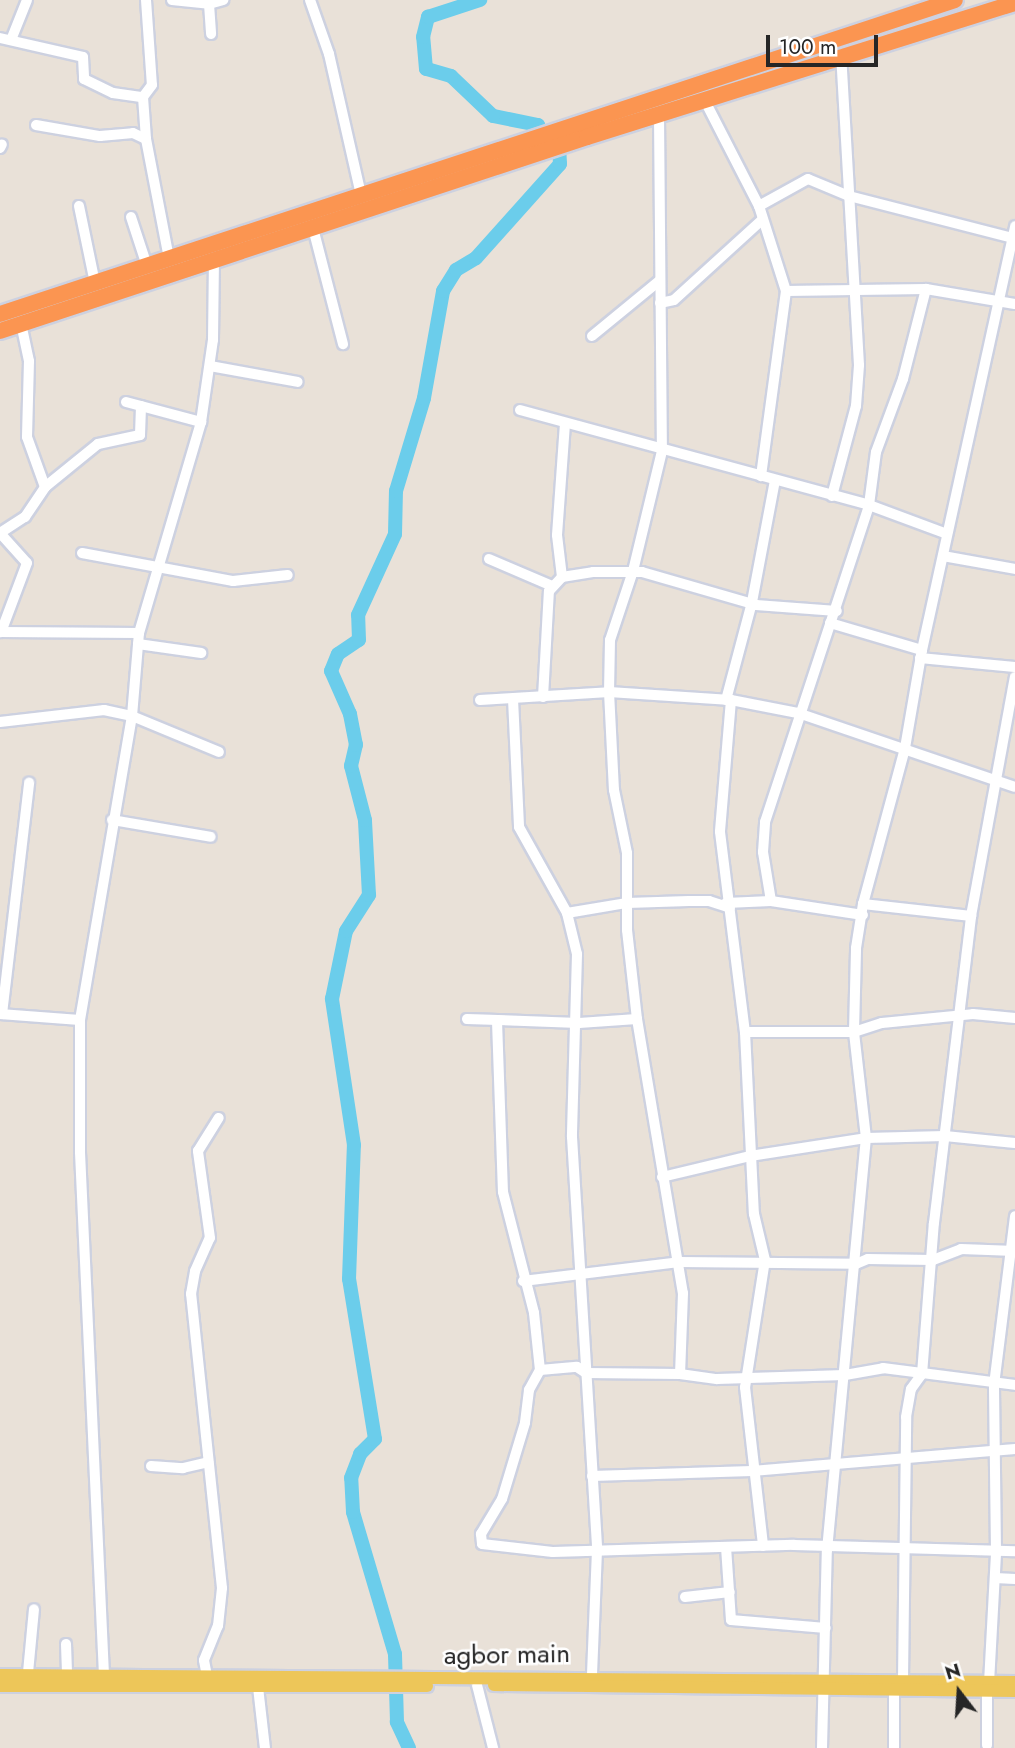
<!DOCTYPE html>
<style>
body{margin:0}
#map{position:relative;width:1015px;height:1748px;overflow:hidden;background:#e9e1d8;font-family:Jost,sans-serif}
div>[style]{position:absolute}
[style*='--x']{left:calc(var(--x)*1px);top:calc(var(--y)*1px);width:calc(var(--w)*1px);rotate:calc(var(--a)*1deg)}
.river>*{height:14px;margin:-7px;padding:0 7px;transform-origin:7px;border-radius:7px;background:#6bcdeb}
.roads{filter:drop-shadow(2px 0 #cdd1e0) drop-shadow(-2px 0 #cdd1e0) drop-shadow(0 2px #cdd1e0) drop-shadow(0 -2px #cdd1e0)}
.minor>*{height:10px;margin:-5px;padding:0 5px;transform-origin:5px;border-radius:5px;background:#fff}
.major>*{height:12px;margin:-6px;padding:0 6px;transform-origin:6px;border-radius:6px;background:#edc659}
.highway>*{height:16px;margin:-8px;padding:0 8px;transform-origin:8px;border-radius:8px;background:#fb9551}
span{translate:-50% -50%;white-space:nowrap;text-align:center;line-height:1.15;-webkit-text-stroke:5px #fff;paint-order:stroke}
.street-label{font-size:26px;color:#262626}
.north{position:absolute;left:924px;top:1657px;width:70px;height:70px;-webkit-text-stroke:5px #fff;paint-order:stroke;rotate:343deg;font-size:19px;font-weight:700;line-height:28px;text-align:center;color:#262626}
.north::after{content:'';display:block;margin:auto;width:24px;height:32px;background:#262626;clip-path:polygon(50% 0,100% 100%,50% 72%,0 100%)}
.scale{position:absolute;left:766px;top:35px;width:112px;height:32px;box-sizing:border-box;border:4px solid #262626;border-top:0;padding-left:9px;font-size:21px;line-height:24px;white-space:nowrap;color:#262626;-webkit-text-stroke:5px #fff;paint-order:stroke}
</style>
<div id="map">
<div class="river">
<div style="--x:409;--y:1748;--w:29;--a:-115"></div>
<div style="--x:397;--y:1722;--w:68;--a:-91.7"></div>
<div style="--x:395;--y:1654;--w:148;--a:-106.5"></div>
<div style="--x:353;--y:1512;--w:34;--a:-93"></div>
<div style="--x:351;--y:1478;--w:26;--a:-69"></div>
<div style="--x:360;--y:1454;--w:21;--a:-45"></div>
<div style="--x:375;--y:1439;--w:162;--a:-99.2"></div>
<div style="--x:349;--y:1279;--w:134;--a:-87.9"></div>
<div style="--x:354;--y:1145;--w:148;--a:-98.6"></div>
<div style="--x:332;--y:999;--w:69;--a:-78.4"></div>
<div style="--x:346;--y:931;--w:43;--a:-57.4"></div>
<div style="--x:369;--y:895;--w:75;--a:-93.1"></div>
<div style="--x:365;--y:820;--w:56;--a:-104.5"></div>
<div style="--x:351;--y:766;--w:22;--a:-77"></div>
<div style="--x:356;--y:745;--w:32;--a:-101"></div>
<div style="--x:350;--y:714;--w:47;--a:-113.8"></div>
<div style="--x:331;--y:671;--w:18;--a:-68"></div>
<div style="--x:338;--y:654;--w:25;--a:-34"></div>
<div style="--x:359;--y:640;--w:25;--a:-92"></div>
<div style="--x:358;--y:615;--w:89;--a:-65.4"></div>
<div style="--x:395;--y:534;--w:43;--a:-88.7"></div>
<div style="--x:396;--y:491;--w:97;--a:-73.2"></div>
<div style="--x:424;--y:398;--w:109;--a:-79.9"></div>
<div style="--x:443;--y:291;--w:25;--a:-58"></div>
<div style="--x:456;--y:270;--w:23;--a:-31"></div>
<div style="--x:476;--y:258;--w:126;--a:-48.2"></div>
<div style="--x:560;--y:164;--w:20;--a:-93"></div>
<div style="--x:559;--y:144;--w:23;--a:-160"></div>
<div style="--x:537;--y:136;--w:11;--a:-85"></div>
<div style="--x:538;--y:125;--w:46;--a:-168.7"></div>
<div style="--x:493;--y:116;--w:58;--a:-136.4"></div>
<div style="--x:451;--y:76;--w:26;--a:-164"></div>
<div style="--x:426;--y:69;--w:32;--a:-95"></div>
<div style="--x:423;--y:37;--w:21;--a:-76"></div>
<div style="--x:428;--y:17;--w:55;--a:-18.1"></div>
</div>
<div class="roads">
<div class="minor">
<div style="--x:146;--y:0;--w:85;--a:86"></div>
<div style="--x:152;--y:85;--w:15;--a:127"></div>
<div style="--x:143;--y:97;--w:42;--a:85.9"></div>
<div style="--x:146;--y:139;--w:121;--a:79.1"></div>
<div style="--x:172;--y:0;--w:37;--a:6"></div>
<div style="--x:209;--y:4;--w:15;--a:-16"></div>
<div style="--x:310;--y:0;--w:57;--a:70.6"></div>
<div style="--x:329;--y:54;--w:145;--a:77.2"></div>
<div style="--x:209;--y:4;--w:30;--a:86"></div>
<div style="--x:0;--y:38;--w:85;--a:12.9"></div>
<div style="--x:83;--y:57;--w:22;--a:87"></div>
<div style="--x:84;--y:79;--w:32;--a:26"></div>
<div style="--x:113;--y:93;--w:30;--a:8"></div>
<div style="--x:11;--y:40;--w:43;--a:-68.2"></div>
<div style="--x:705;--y:101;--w:118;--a:62.8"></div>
<div style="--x:759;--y:206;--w:89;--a:72.4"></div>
<div style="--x:786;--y:291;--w:187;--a:97.7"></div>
<div style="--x:659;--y:116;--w:335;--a:89.5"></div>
<div style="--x:662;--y:451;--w:123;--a:103.6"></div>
<div style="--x:633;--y:571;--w:73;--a:108.4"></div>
<div style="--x:610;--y:640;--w:52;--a:91.1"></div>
<div style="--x:609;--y:692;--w:98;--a:87.1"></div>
<div style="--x:614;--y:790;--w:64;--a:78.3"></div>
<div style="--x:627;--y:853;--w:77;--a:90"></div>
<div style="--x:627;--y:930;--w:90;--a:83.6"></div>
<div style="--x:637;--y:1019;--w:278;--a:80.5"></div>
<div style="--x:683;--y:1293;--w:81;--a:92.1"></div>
<div style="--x:36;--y:125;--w:65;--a:9.8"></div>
<div style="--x:100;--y:136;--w:33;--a:-5"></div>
<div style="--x:133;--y:133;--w:14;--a:25"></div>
<div style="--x:0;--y:148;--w:4;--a:-63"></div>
<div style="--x:79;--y:206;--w:79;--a:78.3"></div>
<div style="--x:759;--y:206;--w:56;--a:-28.9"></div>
<div style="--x:808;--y:179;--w:44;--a:22.5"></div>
<div style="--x:849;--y:196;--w:169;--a:14.4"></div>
<div style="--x:131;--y:217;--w:52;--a:71.9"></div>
<div style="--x:313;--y:228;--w:120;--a:75.5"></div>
<div style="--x:786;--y:291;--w:140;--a:-0.8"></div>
<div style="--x:926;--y:289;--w:90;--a:9.6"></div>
<div style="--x:660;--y:303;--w:14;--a:-12"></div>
<div style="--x:674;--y:300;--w:119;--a:-42.3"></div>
<div style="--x:592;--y:336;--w:87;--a:-39.4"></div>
<div style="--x:210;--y:366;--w:89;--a:10.3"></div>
<div style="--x:126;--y:402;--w:78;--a:14.9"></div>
<div style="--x:520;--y:410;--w:362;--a:15.2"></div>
<div style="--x:869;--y:505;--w:83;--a:20.4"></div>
<div style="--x:45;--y:487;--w:68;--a:-39.1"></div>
<div style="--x:98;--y:444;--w:43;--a:-12.1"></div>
<div style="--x:140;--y:435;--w:29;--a:-88"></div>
<div style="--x:832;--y:496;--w:93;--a:-75.1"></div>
<div style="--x:856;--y:406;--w:41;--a:-85.8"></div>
<div style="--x:859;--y:365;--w:311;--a:-93.3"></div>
<div style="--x:0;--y:533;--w:30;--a:-33"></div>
<div style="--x:25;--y:517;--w:36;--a:-56"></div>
<div style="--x:45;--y:487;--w:53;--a:-109.8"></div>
<div style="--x:27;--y:437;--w:76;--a:-88.5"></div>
<div style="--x:29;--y:361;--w:38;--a:-102"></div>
<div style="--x:0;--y:533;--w:40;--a:48"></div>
<div style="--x:27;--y:563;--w:74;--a:110.6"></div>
<div style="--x:82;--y:553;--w:154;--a:10.5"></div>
<div style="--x:233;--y:581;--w:55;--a:-6.2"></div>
<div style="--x:943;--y:556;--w:73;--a:10.2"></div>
<div style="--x:489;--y:559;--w:69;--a:23.2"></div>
<div style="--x:562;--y:577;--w:42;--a:-96.8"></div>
<div style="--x:557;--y:535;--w:112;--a:-85.9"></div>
<div style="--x:830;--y:623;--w:96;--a:16.4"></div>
<div style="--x:0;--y:632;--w:139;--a:0.4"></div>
<div style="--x:138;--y:644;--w:64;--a:8.1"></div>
<div style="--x:920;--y:658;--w:95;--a:5.4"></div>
<div style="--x:543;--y:697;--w:106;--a:-86.8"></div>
<div style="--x:549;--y:591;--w:19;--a:-47"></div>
<div style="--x:562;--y:577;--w:31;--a:-9"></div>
<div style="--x:593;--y:572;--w:49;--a:0"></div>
<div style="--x:642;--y:572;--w:119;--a:16.1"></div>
<div style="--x:756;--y:605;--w:81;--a:4.2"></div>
<div style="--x:513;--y:699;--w:128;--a:87.3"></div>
<div style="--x:519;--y:827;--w:98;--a:60.8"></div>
<div style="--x:567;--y:913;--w:42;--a:76.3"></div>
<div style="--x:577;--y:954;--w:183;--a:91.6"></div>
<div style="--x:572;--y:1137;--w:414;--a:86.5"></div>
<div style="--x:597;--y:1550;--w:127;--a:92.3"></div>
<div style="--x:480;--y:700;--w:129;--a:-3.5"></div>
<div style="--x:609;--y:692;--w:122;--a:3.8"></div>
<div style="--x:731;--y:700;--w:68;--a:11"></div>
<div style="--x:798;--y:713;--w:229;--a:18.8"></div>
<div style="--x:726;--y:700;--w:101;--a:-75.1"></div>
<div style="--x:752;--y:602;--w:124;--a:-79.3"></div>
<div style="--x:731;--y:700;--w:132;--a:94.8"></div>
<div style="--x:720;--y:832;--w:202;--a:82.9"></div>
<div style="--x:745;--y:1032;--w:182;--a:87.2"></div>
<div style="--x:754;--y:1214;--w:47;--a:76.6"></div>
<div style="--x:765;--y:1260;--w:129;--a:98.9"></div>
<div style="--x:745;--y:1387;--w:160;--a:83.5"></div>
<div style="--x:0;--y:722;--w:105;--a:-6.6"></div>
<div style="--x:104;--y:710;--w:29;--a:12"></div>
<div style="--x:132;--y:716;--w:94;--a:22.5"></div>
<div style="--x:112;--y:820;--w:100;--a:9.7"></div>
<div style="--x:771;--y:901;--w:50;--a:-99.3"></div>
<div style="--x:763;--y:852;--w:30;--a:-86"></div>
<div style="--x:765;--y:822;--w:334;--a:-71.8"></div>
<div style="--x:869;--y:505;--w:53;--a:-82.5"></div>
<div style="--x:876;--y:452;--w:78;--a:-69.7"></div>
<div style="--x:903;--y:379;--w:93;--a:-75.7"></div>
<div style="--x:726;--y:903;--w:45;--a:-2.5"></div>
<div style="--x:771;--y:901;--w:93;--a:8.7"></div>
<div style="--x:863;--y:904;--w:109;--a:6.3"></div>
<div style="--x:567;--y:913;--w:61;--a:-9.5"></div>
<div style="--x:627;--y:903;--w:62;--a:-1.8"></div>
<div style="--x:689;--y:901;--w:20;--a:0"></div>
<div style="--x:709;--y:901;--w:22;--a:18"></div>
<div style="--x:0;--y:1014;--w:80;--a:4.3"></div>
<div style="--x:2;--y:1014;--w:233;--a:-83.3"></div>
<div style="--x:467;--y:1019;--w:112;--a:2"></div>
<div style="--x:579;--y:1023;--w:58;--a:-3.9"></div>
<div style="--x:497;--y:1021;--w:171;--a:88"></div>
<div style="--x:503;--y:1192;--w:125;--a:75.6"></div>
<div style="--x:534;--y:1313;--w:57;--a:84"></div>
<div style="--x:540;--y:1370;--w:23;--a:119"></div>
<div style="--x:529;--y:1390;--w:33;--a:97"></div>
<div style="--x:525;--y:1423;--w:79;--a:106.8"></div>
<div style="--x:502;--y:1499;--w:41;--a:121"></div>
<div style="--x:481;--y:1534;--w:10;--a:84"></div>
<div style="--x:482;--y:1544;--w:71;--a:6.4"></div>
<div style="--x:553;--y:1552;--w:241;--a:-1.7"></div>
<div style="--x:794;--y:1545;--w:221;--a:1.6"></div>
<div style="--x:745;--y:1032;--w:109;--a:0"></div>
<div style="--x:854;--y:1032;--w:29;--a:-18"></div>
<div style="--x:882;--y:1023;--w:91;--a:-5.6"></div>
<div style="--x:973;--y:1014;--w:42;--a:5.4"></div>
<div style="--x:662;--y:1177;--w:90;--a:-13.4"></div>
<div style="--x:750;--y:1156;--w:117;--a:-8.8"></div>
<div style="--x:866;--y:1138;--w:79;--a:-1.5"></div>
<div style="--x:945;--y:1136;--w:70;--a:5.7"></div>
<div style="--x:523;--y:1281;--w:157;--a:-6.9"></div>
<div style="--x:679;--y:1262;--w:177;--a:0.6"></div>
<div style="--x:856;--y:1264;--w:13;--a:-23"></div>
<div style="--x:868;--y:1259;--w:65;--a:0.9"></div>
<div style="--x:933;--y:1260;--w:30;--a:-21"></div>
<div style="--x:961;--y:1249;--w:54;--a:2.1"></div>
<div style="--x:540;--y:1370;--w:37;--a:-5"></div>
<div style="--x:577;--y:1367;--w:11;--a:34"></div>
<div style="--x:586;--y:1373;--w:94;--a:0.6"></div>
<div style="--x:680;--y:1374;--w:37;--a:8"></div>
<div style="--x:717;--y:1379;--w:128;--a:-1.8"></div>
<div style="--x:845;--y:1375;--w:39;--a:-10"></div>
<div style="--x:883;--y:1368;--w:133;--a:7.3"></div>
<div style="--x:151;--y:1466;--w:32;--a:4"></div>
<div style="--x:183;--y:1468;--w:26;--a:-13"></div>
<div style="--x:592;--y:1476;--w:160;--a:-1.8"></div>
<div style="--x:752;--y:1471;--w:264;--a:-4.8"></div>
<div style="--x:726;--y:1547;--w:73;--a:86.1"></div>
<div style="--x:731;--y:1620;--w:95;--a:4.8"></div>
<div style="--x:995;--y:1578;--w:20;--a:3"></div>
<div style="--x:685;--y:1597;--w:45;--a:-6.3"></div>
<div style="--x:66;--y:1644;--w:31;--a:88"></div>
<div style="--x:104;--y:1675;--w:524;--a:-92.63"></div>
<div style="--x:80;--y:1152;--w:132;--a:-90"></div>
<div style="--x:80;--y:1020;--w:308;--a:-80.3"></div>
<div style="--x:132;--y:716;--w:83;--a:-85.2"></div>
<div style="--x:139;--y:633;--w:220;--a:-73.6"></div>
<div style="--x:201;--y:422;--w:83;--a:-81.7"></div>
<div style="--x:213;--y:340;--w:77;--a:-89.3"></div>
<div style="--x:207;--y:1676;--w:16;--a:-101"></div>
<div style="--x:204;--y:1660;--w:37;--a:-68"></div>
<div style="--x:218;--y:1626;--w:38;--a:-84"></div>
<div style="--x:222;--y:1588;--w:296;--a:-96"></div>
<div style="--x:191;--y:1294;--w:23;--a:-80"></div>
<div style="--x:195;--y:1271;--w:36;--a:-66"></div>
<div style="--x:210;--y:1238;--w:88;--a:-97.9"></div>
<div style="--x:198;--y:1151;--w:39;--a:-58"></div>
<div style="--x:27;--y:1683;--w:74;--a:-84.6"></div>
<div style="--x:989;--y:1683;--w:131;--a:-86.9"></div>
<div style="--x:996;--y:1552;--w:167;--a:-90.7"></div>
<div style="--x:994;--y:1385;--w:170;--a:-82.9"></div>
<div style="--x:477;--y:1685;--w:65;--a:75.7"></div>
<div style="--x:258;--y:1687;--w:61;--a:83.5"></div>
<div style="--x:987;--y:1745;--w:54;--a:-90"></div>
<div style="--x:822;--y:1748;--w:198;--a:-88.6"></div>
<div style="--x:827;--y:1550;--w:414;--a:-84.6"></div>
<div style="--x:866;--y:1138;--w:107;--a:-96.5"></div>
<div style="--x:854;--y:1032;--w:84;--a:-88.6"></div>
<div style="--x:856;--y:948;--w:45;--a:-81"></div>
<div style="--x:863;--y:904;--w:162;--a:-74.9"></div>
<div style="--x:905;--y:748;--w:99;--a:-80.2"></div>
<div style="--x:922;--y:650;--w:434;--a:-77.6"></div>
<div style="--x:894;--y:1748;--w:59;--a:-90"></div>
<div style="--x:894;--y:1689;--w:13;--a:-45"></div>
<div style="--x:903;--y:1680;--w:263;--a:-89.3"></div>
<div style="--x:906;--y:1417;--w:28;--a:-80"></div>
<div style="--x:911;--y:1389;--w:19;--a:-54"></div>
<div style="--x:922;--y:1374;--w:151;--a:-85.5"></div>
<div style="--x:934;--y:1223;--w:309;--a:-83.1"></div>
<div style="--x:971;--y:916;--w:243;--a:-79.6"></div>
</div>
<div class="major">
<div style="--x:0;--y:1675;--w:1015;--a:0.4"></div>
<div style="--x:494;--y:1685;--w:521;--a:0.66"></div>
<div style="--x:0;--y:1686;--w:427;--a:0"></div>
</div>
<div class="highway">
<div style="--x:0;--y:314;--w:1005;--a:-18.2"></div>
<div style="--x:0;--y:331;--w:618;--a:-18.29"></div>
<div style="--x:587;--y:137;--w:448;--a:-17.4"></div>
</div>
</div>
<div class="street-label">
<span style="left:507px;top:1655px;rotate:-1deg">agbor main</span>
</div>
<div class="north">N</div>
<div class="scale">100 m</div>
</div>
